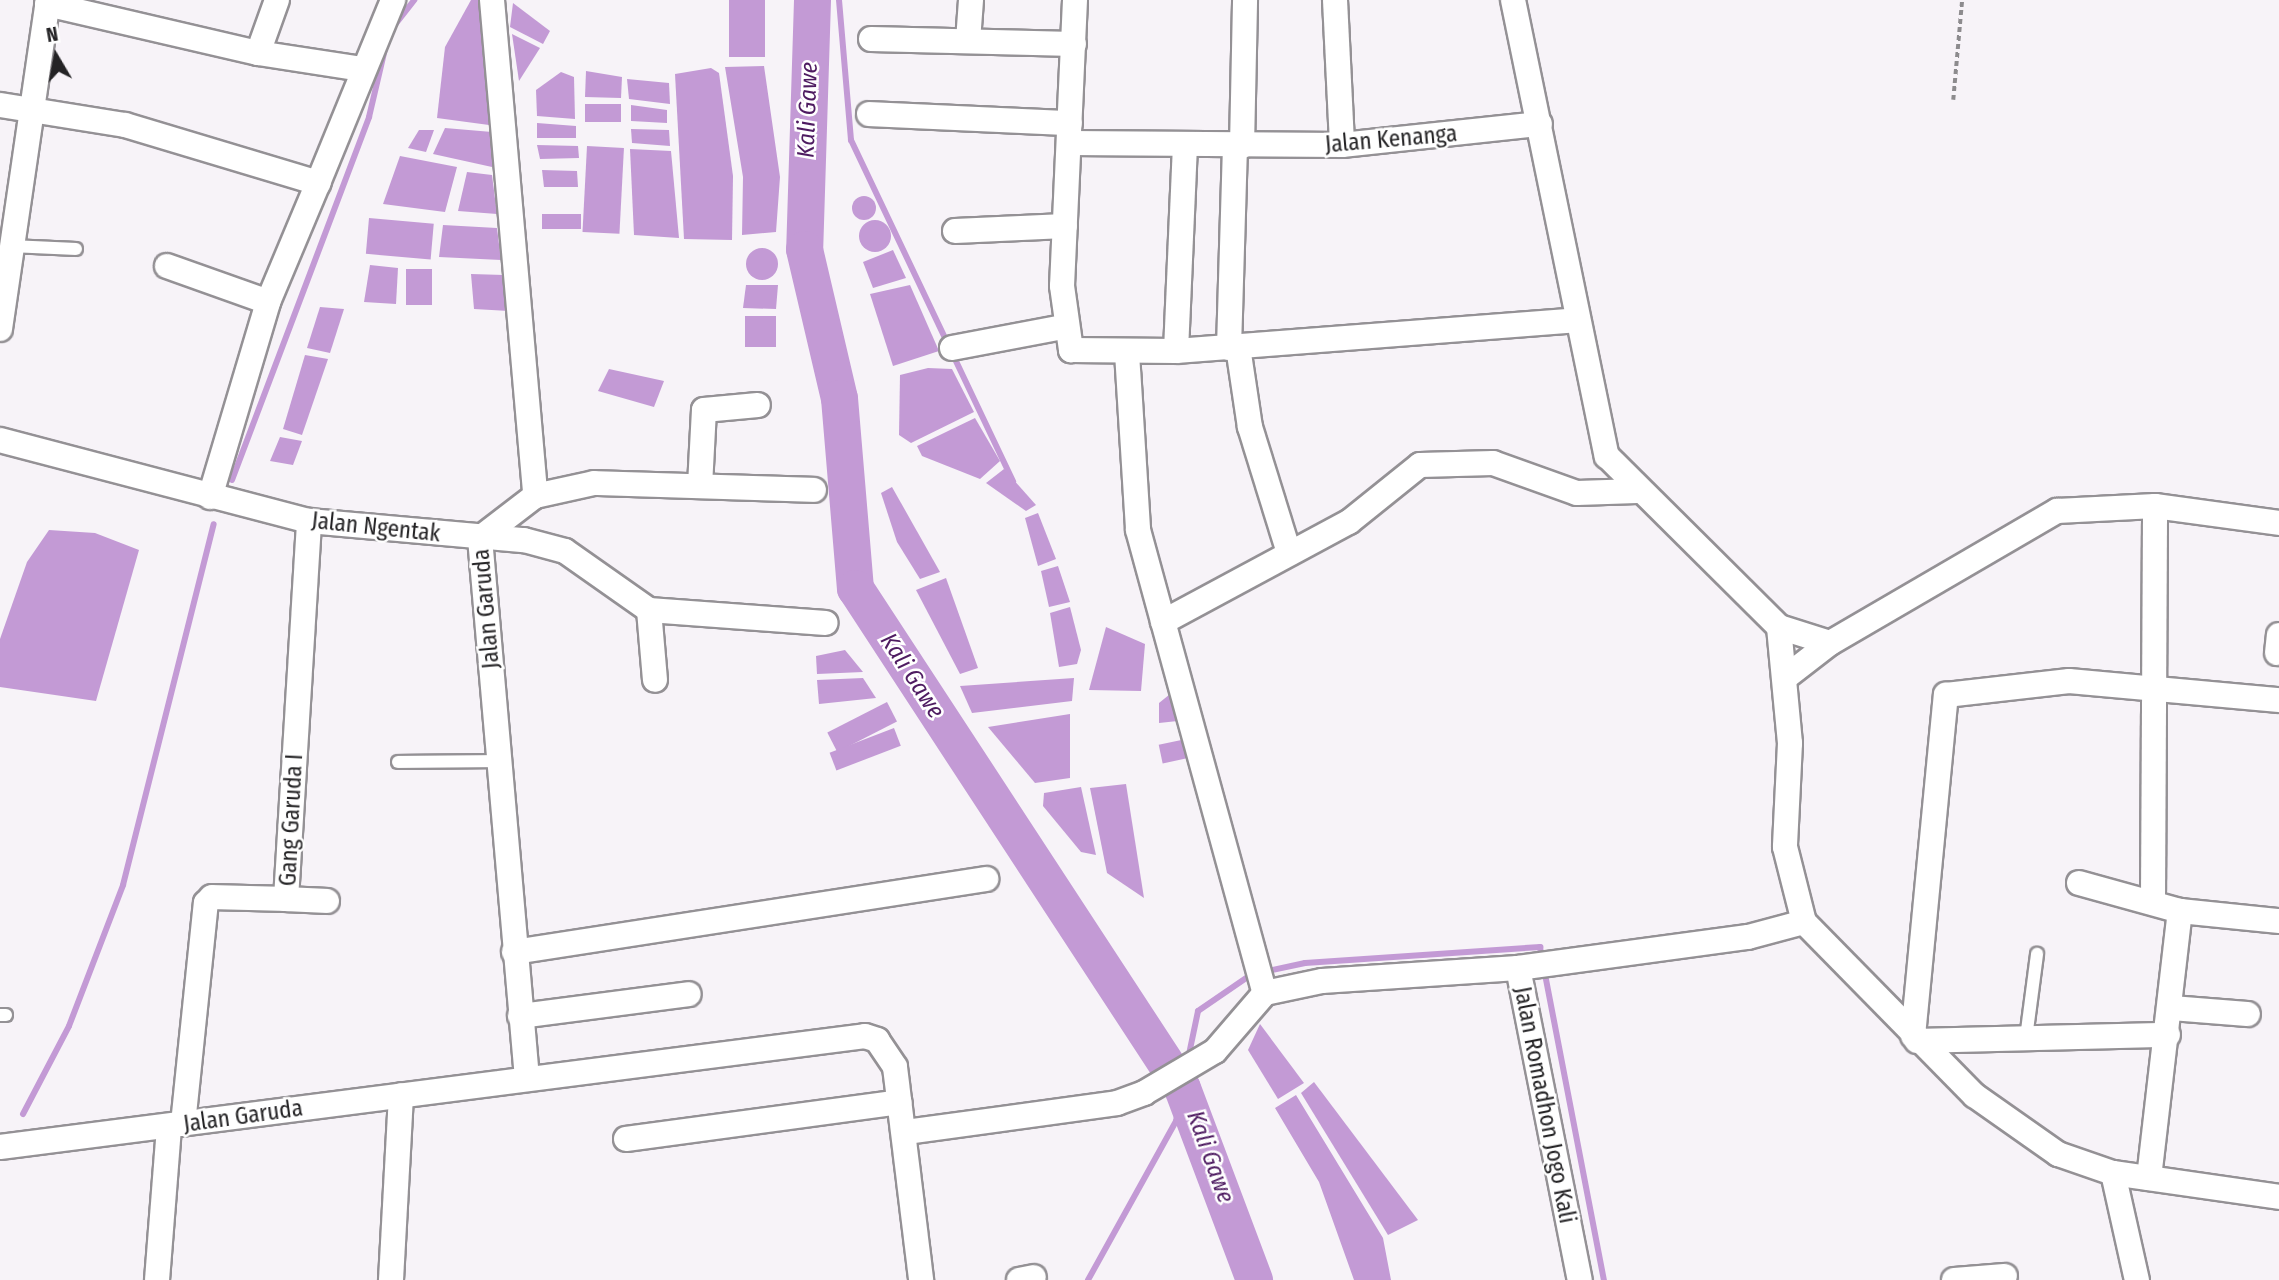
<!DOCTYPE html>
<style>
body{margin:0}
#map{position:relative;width:2279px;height:1280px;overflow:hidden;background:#f7f3f8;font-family:"Fira Sans Condensed",sans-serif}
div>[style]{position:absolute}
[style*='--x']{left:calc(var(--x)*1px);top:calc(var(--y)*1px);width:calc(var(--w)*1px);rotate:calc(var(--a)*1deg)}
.water>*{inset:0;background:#c39ad5;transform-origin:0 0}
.round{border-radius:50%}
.stream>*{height:6px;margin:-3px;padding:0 3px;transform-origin:3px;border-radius:3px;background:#c39ad5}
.river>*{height:37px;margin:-18.5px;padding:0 18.5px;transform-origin:18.5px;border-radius:18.5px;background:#c39ad5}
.path>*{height:3.5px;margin-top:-1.75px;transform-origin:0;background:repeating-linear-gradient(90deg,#8d8b8e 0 5px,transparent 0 8.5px)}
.roads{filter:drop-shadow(2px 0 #949195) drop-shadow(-2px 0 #949195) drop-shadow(0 2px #949195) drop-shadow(0 -2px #949195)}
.lane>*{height:12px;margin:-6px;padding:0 6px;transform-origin:6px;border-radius:6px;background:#fff}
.street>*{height:24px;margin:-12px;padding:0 12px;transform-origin:12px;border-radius:12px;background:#fff}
span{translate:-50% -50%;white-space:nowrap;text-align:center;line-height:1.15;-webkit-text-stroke:5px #fff;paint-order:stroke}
.street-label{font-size:23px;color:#242325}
.water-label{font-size:24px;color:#4e1b61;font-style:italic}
.north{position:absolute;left:21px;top:21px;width:70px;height:70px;-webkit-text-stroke:5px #fff;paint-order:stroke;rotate:350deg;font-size:19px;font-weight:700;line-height:28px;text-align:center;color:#242325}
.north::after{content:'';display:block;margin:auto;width:24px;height:32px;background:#242325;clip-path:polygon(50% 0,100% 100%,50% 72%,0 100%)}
</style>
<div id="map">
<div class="water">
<div style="clip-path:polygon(471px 0,487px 0,496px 87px,489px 125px,437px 118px,445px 47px)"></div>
<div style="left:729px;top:0;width:36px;height:57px"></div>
<div style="clip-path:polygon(513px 3px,550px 31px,543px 44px,510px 27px)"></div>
<div style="clip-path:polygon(512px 34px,540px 48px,519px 81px)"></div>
<div style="clip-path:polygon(764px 66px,780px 177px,776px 232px,742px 235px,743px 177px,725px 67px)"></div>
<div style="clip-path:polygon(711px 68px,719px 73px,733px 176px,732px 240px,684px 239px,675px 74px)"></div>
<div style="clip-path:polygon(586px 71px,622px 77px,621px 98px,585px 97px)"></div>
<div style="clip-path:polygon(561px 72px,574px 77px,575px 119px,537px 116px,536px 90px)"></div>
<div style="clip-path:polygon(627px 79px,669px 83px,670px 104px,629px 99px)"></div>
<div style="left:585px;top:104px;width:36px;height:18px"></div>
<div style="clip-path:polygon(631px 105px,667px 110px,667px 123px,631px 121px)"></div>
<div style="clip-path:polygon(537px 123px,576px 126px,576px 138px,537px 138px)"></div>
<div style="clip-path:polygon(445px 128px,492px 132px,492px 167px,433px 154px)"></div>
<div style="clip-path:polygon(631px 129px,669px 130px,670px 146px,632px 143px)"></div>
<div style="clip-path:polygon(419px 130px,434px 130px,426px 152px,408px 148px)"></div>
<div style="clip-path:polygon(537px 145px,578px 146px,579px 158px,540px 159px)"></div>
<div style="left:587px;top:146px;width:37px;height:86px;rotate:3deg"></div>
<div style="clip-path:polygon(630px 149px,671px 151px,679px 238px,634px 235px)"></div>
<div style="clip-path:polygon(400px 156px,457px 167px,445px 212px,383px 204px)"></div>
<div style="clip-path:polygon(542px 170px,577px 171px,578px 187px,544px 187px)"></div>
<div style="clip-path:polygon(467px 172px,492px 175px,497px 214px,458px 211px)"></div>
<div class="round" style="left:852px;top:196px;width:24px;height:24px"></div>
<div style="left:542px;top:214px;width:39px;height:15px"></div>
<div style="left:369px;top:218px;width:65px;height:36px;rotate:5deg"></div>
<div class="round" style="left:859px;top:220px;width:32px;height:32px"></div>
<div style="clip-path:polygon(443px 225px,497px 228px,501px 260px,439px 257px)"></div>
<div class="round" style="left:746px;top:248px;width:32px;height:32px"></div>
<div style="clip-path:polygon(893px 250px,906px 278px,873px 288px,863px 262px)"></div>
<div style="clip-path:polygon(370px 265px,398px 268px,396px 304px,364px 302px)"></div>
<div style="left:406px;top:269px;width:26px;height:36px"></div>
<div style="clip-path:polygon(471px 274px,504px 275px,509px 311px,474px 309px)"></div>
<div style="clip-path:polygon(746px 285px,778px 285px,776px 309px,743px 308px)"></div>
<div style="clip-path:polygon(910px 285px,939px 351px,893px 366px,870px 294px)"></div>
<div style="clip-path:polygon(320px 307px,344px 309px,330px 353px,307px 348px)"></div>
<div style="left:745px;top:316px;width:31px;height:31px"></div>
<div style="clip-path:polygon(305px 355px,328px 359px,302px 435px,283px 429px)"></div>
<div style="clip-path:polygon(928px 368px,952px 369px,974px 412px,911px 443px,899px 435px,900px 375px)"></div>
<div style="clip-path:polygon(609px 369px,664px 381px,654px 407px,598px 391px)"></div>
<div style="clip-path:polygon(975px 418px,1000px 461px,980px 479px,922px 456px,917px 446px)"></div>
<div style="clip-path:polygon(280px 437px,302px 441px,293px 465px,270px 461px)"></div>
<div style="clip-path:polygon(1004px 469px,1036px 505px,1026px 511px,986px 483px)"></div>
<div style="clip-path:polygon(892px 487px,940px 572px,920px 579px,897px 542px,881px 493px)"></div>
<div style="clip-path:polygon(1038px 513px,1056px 559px,1038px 566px,1025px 518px)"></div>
<div style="clip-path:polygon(49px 530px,95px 533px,139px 550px,96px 701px,0 687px,0 639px,27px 562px)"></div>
<div style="clip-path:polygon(1058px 566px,1070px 602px,1049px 607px,1041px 571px)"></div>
<div style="clip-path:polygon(946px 578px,978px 668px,960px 674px,916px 590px)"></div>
<div style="clip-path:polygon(1070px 607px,1081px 650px,1077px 664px,1059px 667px,1050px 613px)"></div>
<div style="clip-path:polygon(1106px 627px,1145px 644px,1141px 691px,1089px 690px)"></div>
<div style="clip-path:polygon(845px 650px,863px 672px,817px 674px,816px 656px)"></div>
<div style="clip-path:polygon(863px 678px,876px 698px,819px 704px,817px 680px)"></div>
<div style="clip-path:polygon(1074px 678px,1072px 701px,972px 713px,960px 686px)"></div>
<div style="clip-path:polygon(1180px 686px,1187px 720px,1159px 723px,1159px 703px)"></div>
<div style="left:887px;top:702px;width:22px;height:67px;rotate:63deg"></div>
<div style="clip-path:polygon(1070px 714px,1070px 778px,1035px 783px,988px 727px)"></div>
<div style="left:894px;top:728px;width:19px;height:69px;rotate:69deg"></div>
<div style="left:1191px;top:738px;width:19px;height:33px;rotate:78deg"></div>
<div style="clip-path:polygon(1126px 784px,1144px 898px,1107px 873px,1090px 788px)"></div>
<div style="clip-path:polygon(1081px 787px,1096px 855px,1081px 852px,1043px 806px,1044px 793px)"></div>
<div style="clip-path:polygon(1260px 1024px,1304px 1083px,1278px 1099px,1248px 1050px)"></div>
<div style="clip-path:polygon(1314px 1082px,1418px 1220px,1388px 1235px,1301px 1093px)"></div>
<div style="clip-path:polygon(1296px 1095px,1383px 1238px,1391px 1280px,1354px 1280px,1319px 1182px,1275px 1108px)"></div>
</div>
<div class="stream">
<div style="--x:839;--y:0;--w:141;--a:85.1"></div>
<div style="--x:851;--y:140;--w:378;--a:64.6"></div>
<div style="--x:394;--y:26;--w:33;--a:-52"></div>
<div style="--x:232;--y:480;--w:388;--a:-69.3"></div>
<div style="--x:369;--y:117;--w:70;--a:-76.8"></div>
<div style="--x:1544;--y:969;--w:317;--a:79.1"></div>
<div style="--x:1263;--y:972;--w:43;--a:-12.1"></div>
<div style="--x:1305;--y:963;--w:236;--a:-3.9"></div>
<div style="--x:1540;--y:947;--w:12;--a:81"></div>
<div style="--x:1188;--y:1059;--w:49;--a:-78.2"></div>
<div style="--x:1198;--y:1011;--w:65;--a:-34.4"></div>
<div style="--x:23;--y:1114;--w:99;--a:-62.4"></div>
<div style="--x:69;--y:1026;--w:151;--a:-69"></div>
<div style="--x:123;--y:885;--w:372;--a:-75.9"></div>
<div style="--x:1088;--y:1280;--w:182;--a:-61"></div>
<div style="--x:1176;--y:1121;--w:46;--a:-78.7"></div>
</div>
<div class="river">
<div style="--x:812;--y:0;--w:249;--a:91.8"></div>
<div style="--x:804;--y:249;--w:153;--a:76.8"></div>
<div style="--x:839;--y:398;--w:191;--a:85.2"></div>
<div style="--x:855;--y:588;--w:597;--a:56.82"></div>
<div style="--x:1182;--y:1088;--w:205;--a:69.4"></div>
</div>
<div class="path">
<div style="--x:1953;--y:100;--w:100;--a:-84.9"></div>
</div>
<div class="roads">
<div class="lane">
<div style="--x:11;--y:246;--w:65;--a:2.6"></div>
<div style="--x:398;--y:762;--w:101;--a:-0.6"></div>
<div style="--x:0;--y:1015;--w:6;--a:0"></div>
<div style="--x:2026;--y:1038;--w:85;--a:-82.5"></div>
</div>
<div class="street">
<div style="--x:492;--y:0;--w:498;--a:85"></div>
<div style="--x:535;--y:496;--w:69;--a:142.6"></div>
<div style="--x:480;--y:538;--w:542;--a:85.03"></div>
<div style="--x:1075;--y:0;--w:286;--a:92.6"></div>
<div style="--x:1062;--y:286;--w:65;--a:82"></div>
<div style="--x:1071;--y:350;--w:105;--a:0.5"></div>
<div style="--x:1176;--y:351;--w:401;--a:-4.4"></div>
<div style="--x:1335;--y:0;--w:145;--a:87.2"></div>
<div style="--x:1513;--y:0;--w:466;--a:78.4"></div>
<div style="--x:1607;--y:456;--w:243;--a:44.8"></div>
<div style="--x:1779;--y:627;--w:117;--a:84.6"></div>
<div style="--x:1790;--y:743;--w:104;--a:92.8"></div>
<div style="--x:1785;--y:847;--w:77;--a:75.8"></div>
<div style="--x:1804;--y:922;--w:243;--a:45.5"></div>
<div style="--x:1974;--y:1095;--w:103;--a:35.1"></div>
<div style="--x:2058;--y:1154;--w:58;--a:19.1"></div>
<div style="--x:2113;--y:1173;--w:168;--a:8.2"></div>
<div style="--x:47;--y:4;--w:217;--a:13.1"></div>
<div style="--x:258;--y:53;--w:106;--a:8.7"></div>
<div style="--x:871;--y:39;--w:203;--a:1.4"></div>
<div style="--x:968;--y:41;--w:41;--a:-85.8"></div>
<div style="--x:258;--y:53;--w:56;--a:-70.3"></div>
<div style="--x:0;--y:105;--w:127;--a:9.1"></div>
<div style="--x:125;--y:125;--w:202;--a:16.7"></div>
<div style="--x:318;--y:183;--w:198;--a:-67.7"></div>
<div style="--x:869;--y:114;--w:201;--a:2.6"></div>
<div style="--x:1070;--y:143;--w:272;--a:0.4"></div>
<div style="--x:1342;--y:145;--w:199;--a:-6.1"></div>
<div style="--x:1242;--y:146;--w:146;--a:-88.8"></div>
<div style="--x:955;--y:231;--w:110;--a:-2.6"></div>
<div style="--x:167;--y:266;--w:107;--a:19.6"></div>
<div style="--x:0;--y:329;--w:332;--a:-81.7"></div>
<div style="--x:1238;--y:347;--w:81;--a:81.5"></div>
<div style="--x:1250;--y:427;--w:132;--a:72.8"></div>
<div style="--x:952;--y:348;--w:113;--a:-10.7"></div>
<div style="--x:1229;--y:348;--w:202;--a:-88.3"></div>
<div style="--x:1176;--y:351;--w:203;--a:-87.5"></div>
<div style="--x:1127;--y:353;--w:177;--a:86.4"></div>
<div style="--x:1138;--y:530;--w:480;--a:74.7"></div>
<div style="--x:0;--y:440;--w:319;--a:14.7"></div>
<div style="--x:309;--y:521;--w:216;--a:5.1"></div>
<div style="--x:524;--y:540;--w:42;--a:15"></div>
<div style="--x:565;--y:551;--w:103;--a:35.1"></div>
<div style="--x:649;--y:610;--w:177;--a:4.2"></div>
<div style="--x:700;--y:486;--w:76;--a:-87"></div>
<div style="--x:704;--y:410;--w:54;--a:-5.3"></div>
<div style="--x:535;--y:496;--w:60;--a:-12.4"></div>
<div style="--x:594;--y:483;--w:220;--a:1.8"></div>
<div style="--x:210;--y:497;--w:203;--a:-73.4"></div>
<div style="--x:268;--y:302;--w:129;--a:-67.2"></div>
<div style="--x:649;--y:610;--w:70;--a:85.1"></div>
<div style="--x:1163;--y:622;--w:211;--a:-28.3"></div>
<div style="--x:1349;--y:522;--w:91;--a:-38.8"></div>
<div style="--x:1420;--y:465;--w:73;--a:-1.6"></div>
<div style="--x:1493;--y:463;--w:89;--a:19.7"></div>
<div style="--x:1577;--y:493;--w:60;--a:-1.9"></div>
<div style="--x:1779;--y:627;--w:53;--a:17.4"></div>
<div style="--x:2277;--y:653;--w:18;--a:-84"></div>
<div style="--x:1786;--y:677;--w:56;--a:-37.7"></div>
<div style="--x:1830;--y:643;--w:263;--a:-30.2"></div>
<div style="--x:2057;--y:511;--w:98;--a:-2.9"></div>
<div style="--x:2155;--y:506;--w:125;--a:7.8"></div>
<div style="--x:2079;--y:883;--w:105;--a:15.5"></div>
<div style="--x:2180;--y:911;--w:100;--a:5.8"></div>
<div style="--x:286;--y:899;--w:41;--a:2.8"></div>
<div style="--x:2153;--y:900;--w:394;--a:-89.7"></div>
<div style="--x:514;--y:952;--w:478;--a:-8.8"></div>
<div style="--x:1518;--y:968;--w:318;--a:78.8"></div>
<div style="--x:2171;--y:1008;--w:77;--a:4.5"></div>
<div style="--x:520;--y:1016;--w:170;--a:-7.4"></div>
<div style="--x:1913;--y:1036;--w:343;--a:-84.5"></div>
<div style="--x:1946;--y:695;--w:124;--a:-6.5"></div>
<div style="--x:2069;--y:681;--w:211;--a:5.2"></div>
<div style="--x:1917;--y:1041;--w:251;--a:-1.4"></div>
<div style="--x:183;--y:1124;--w:222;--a:-84.1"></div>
<div style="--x:206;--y:903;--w:8;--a:-45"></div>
<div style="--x:212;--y:897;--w:74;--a:1.5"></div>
<div style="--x:286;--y:899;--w:379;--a:-86.5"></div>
<div style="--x:906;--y:1132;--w:213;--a:-7.8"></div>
<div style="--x:1117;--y:1103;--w:29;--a:-20"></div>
<div style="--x:1144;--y:1093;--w:82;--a:-30.6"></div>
<div style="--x:1215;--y:1051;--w:77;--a:-49.2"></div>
<div style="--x:1265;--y:993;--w:58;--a:-11.9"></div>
<div style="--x:1322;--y:981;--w:196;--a:-3.8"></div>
<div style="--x:1518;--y:968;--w:232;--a:-7.7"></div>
<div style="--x:1748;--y:937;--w:58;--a:-15"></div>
<div style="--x:626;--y:1139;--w:276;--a:-7.7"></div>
<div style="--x:0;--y:1147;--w:872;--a:-7.31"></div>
<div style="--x:865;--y:1036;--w:13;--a:18"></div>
<div style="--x:877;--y:1040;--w:32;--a:56"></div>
<div style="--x:895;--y:1067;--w:215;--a:83"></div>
<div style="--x:2113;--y:1173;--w:110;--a:77.4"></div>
<div style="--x:2149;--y:1178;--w:269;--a:-83.4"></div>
<div style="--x:157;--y:1280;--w:154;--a:-85.5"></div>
<div style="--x:391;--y:1280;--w:185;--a:-86.9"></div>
<div style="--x:1019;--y:1280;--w:15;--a:-11"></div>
<div style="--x:1954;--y:1280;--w:51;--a:-4.5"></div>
</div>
</div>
<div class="street-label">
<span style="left:1391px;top:139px;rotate:-5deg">Jalan Kenanga</span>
<span style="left:376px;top:527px;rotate:6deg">Jalan Ngentak</span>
<span style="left:486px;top:609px;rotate:-95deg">Jalan Garuda</span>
<span style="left:291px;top:820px;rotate:-87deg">Gang Garuda I</span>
<span style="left:1545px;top:1105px;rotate:79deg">Jalan Romadhon Jogo Kali</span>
<span style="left:243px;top:1116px;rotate:-8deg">Jalan Garuda</span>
</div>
<div class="water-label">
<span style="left:808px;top:110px;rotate:-88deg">Kali Gawe</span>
<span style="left:912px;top:676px;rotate:57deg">Kali Gawe</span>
<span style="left:1210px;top:1157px;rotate:70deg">Kali Gawe</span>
</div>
<div class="north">N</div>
</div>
